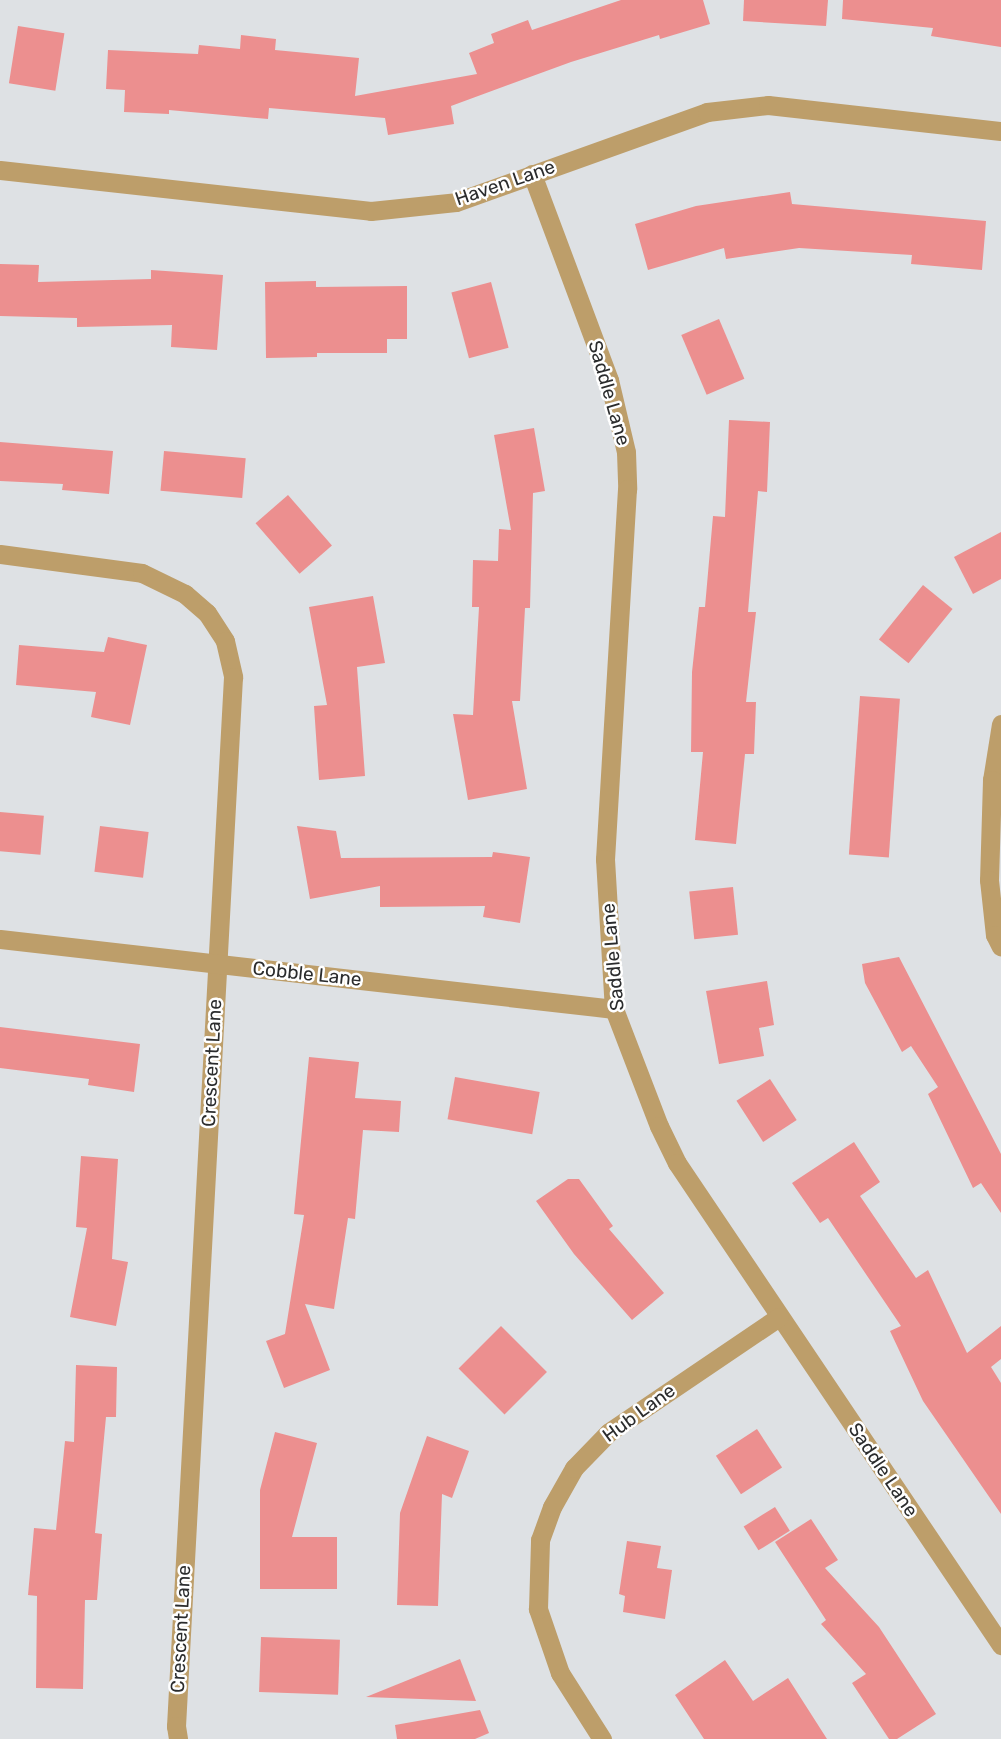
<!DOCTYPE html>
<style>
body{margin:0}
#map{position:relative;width:1001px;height:1739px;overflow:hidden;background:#dee1e4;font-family:Rubik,sans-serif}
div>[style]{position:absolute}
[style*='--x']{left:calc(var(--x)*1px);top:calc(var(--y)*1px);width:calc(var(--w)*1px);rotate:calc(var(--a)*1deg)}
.building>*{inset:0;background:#ec8f8f;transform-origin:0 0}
.minor>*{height:19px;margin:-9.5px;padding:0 9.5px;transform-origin:9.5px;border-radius:9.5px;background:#bd9e6a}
span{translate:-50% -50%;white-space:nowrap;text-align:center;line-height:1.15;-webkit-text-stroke:5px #fff;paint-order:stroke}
.street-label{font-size:19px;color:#2b2c2d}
</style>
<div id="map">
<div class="building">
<div style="clip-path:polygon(621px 0,703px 0,710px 24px,660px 39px,659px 35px,571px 62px,451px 106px,454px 124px,388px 135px,385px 118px,269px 108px,268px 119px,169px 110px,169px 114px,124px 112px,125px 90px,106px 89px,108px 50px,198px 54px,199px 45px,240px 49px,241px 35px,276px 39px,275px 50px,359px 58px,355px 96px,477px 74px,469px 53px,494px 43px,491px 34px,528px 20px,532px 30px)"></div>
<div style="clip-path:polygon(744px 0,828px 0,826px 26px,743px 21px)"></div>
<div style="clip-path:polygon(843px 0,1001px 0,1001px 47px,931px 36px,933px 28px,842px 19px)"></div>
<div style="left:18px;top:26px;width:47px;height:58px;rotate:9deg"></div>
<div style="clip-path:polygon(790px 192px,792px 204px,986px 221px,982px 270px,911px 264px,912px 255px,799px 248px,726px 259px,724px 248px,648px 270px,635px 224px,696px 206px)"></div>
<div style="clip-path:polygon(0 264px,39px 265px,38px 282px,151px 279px,151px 270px,223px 275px,217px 350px,171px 347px,172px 325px,77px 327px,77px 318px,0 316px)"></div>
<div style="clip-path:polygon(316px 281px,316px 287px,407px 286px,407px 339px,387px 339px,387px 353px,317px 353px,317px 357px,266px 358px,265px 282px)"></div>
<div style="left:491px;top:282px;width:68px;height:41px;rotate:75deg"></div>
<div style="left:719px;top:319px;width:65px;height:41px;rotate:67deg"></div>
<div style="clip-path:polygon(729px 420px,770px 422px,767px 492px,758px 491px,748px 612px,756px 612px,746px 702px,756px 702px,754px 754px,745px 754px,736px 844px,695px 840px,703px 752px,691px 752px,692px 672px,699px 607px,705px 607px,713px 516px,725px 517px)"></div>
<div style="clip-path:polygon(534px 428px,545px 491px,533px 493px,530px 608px,525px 608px,520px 701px,512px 701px,527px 789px,468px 800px,453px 714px,473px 715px,479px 607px,472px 607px,473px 560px,498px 561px,499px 529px,511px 530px,494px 435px)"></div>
<div style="clip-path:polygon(0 442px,113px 451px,109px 494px,62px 490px,63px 484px,0 481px)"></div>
<div style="left:164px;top:451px;width:82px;height:40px;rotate:5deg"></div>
<div style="left:288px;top:495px;width:67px;height:43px;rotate:49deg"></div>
<div style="clip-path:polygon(1001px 532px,1001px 579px,973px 594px,954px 557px)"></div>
<div style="left:923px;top:585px;width:38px;height:70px;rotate:39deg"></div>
<div style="clip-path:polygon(373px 596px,385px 663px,357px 667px,365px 776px,319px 780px,314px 706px,327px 705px,309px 607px)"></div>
<div style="clip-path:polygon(108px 637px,147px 645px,130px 725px,91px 717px,96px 692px,16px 685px,19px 645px,104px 652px)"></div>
<div style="left:860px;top:696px;width:40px;height:159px;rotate:4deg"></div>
<div style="left:0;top:812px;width:44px;height:39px;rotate:5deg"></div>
<div style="left:100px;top:826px;width:49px;height:46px;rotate:7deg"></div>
<div style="clip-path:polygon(297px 826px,336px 831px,341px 858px,492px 857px,493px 852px,530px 857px,520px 923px,483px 917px,485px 906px,380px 907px,380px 886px,310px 899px)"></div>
<div style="left:733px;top:887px;width:48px;height:44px;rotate:84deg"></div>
<div style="clip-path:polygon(899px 957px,1001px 1154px,1001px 1213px,981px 1183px,973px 1188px,928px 1094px,938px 1087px,911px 1046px,902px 1052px,865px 983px,862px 964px)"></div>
<div style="clip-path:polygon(767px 981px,774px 1025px,759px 1028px,764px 1056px,719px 1064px,706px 991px)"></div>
<div style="clip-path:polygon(0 1027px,140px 1044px,134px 1092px,88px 1085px,89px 1079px,0 1068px)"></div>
<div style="clip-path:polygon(309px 1057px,359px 1062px,355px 1098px,401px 1101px,399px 1132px,363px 1130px,355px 1219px,348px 1218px,334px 1309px,305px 1304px,330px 1370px,284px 1388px,266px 1341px,285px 1334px,304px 1215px,294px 1214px)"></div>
<div style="left:455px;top:1077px;width:86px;height:43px;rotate:10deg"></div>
<div style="left:770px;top:1079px;width:49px;height:40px;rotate:57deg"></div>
<div style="clip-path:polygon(854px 1142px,880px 1182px,860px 1196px,916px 1278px,928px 1270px,967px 1353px,1001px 1326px,1001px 1359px,991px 1367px,1001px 1383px,1001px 1514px,923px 1401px,890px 1331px,901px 1326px,828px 1218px,820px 1223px,792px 1183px)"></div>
<div style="clip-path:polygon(81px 1156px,118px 1159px,112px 1259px,128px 1262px,116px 1326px,70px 1317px,87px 1228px,76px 1227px)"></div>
<div style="clip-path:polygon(568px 1179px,579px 1179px,613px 1226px,609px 1229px,664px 1293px,632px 1320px,574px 1254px,536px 1201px)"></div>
<div style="left:501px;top:1326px;width:65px;height:60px;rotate:45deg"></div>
<div style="clip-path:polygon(76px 1365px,117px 1367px,116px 1417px,106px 1417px,95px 1533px,102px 1534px,97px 1600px,85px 1600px,83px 1689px,36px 1688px,37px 1596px,28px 1595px,34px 1528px,56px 1530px,65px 1441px,74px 1442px)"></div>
<div style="left:757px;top:1429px;width:46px;height:49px;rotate:57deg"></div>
<div style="clip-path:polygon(275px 1432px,317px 1443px,292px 1537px,337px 1537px,337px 1589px,260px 1589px,260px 1490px)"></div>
<div style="clip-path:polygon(427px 1436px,469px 1451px,452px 1498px,442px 1494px,438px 1606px,397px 1605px,400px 1513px)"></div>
<div style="left:775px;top:1507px;width:28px;height:37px;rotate:58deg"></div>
<div style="clip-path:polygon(811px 1519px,838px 1560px,825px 1568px,879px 1627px,936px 1714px,897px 1739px,889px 1739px,852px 1683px,866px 1674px,821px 1624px,826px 1620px,775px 1542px)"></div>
<div style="clip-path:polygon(627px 1541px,661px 1546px,657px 1568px,672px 1570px,665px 1619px,623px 1612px,625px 1596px,619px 1594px)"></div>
<div style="left:261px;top:1637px;width:79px;height:55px;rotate:2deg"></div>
<div style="clip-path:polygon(460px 1659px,476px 1701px,366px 1697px)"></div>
<div style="clip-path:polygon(725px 1660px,753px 1701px,788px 1678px,827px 1739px,704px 1739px,675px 1695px)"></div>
<div style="clip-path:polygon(480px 1710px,489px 1733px,475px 1739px,397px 1739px,395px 1725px)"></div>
</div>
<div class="minor">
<div style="--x:0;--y:170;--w:373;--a:6.3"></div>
<div style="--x:371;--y:211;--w:85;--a:-6"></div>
<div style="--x:456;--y:202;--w:267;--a:-19.7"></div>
<div style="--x:707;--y:112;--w:61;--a:-6.5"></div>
<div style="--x:768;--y:105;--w:234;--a:6.4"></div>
<div style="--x:532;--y:174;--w:220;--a:69.5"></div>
<div style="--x:609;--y:380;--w:74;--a:76.7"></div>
<div style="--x:626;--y:452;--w:37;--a:88"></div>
<div style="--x:627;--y:489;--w:371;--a:93.4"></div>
<div style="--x:605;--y:859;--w:150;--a:86.6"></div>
<div style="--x:614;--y:1009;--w:125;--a:69"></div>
<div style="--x:659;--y:1126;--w:41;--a:64.1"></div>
<div style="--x:677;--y:1163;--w:581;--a:56.09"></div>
<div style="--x:0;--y:554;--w:143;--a:7.6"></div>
<div style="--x:142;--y:573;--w:48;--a:26"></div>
<div style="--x:185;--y:594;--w:29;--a:41"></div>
<div style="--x:207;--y:613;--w:33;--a:57"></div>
<div style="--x:225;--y:641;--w:37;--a:77"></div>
<div style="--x:233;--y:677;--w:1051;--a:93.11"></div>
<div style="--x:176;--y:1726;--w:13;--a:81"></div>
<div style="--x:1001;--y:724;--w:57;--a:99.1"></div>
<div style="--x:992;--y:780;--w:100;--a:91.7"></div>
<div style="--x:989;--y:880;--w:55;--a:83.8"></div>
<div style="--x:995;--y:935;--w:13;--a:63"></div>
<div style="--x:0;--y:939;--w:618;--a:6.5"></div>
<div style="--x:602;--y:1739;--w:78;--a:-122.5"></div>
<div style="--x:560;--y:1673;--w:68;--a:-109"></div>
<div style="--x:538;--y:1609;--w:69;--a:-88.3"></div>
<div style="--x:540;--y:1540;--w:35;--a:-70"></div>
<div style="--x:552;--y:1507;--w:45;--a:-60.6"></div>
<div style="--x:574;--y:1468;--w:50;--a:-45.8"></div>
<div style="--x:609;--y:1432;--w:205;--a:-34.1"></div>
</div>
<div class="street-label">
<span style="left:505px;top:183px;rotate:-19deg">Haven Lane</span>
<span style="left:609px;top:393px;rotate:74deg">Saddle Lane</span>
<span style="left:613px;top:957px;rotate:-95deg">Saddle Lane</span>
<span style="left:307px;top:974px;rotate:6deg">Cobble Lane</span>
<span style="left:212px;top:1063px;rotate:-87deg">Crescent Lane</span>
<span style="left:639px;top:1413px;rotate:-36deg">Hub Lane</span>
<span style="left:883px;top:1470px;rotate:56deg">Saddle Lane</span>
<span style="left:181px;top:1629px;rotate:-87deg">Crescent Lane</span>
</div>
</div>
